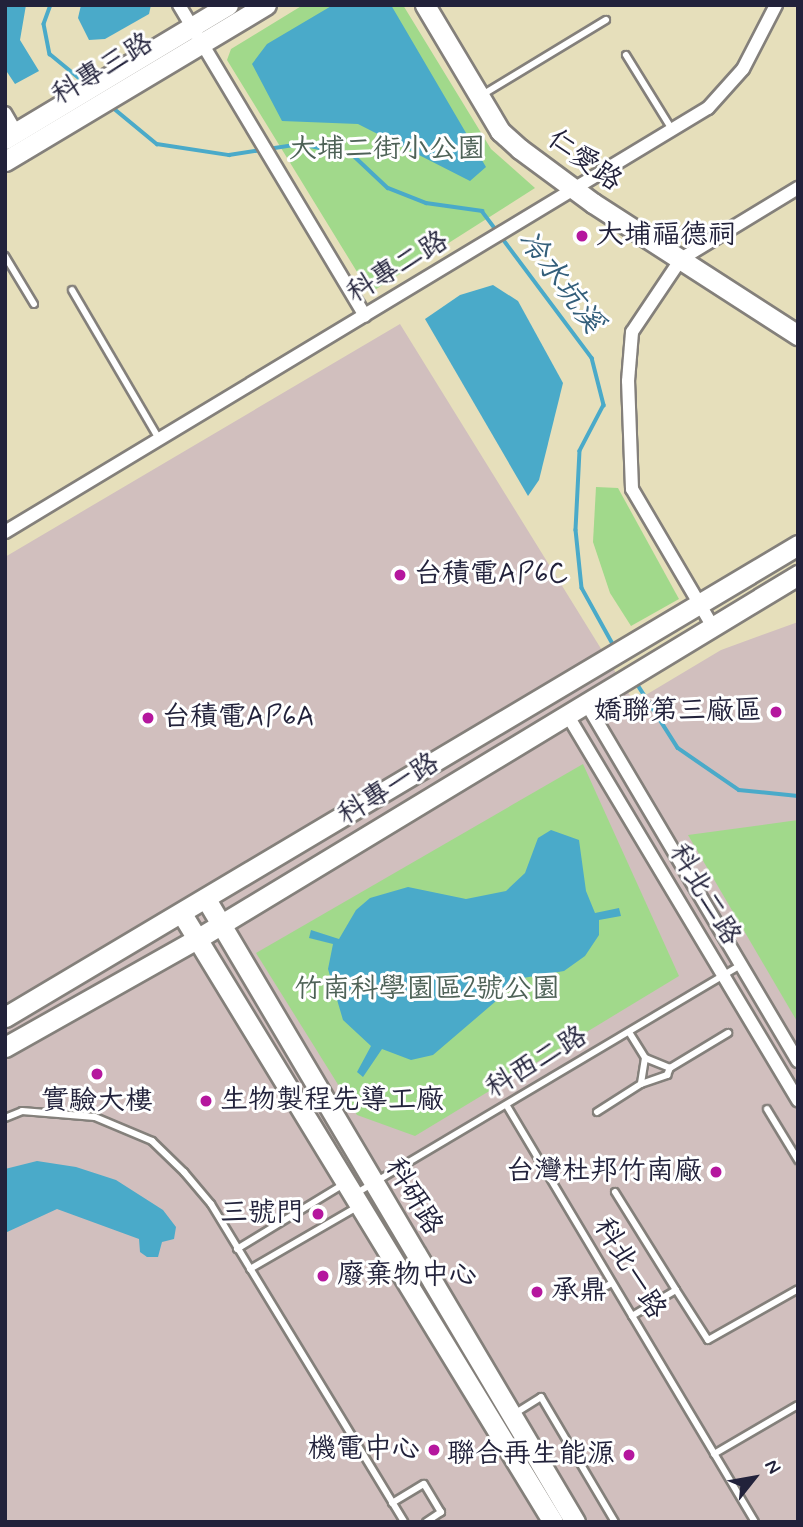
<!DOCTYPE html>
<meta charset="utf-8">
<style>
body{margin:0}
#map{position:relative;width:803px;height:1527px;overflow:hidden;background:#e6dfbb;font-family:Mynerve,"LXGW WenKai TC",sans-serif}
div>[style]{position:absolute}
[style*='--x']{left:calc(var(--x)*1px);top:calc(var(--y)*1px);width:calc(var(--w)*1px);rotate:calc(var(--a)*1deg)}
.industrial>*{inset:0;background:#d1bfbe}
.green>*{inset:0;background:#a1d98b}
.water>*{inset:0;background:#4aaac9}
.stream>*{height:3.5px;margin:-1.75px;padding:0 1.75px;transform-origin:1.75px;border-radius:1.75px;background:#4aaac9}
.roads{filter:drop-shadow(2px 0 #84807b) drop-shadow(-2px 0 #84807b) drop-shadow(0 2px #84807b) drop-shadow(0 -2px #84807b)}
.lane>*{height:6px;margin:-3px;padding:0 3px;transform-origin:3px;border-radius:3px;background:#fff}
.street>*{height:12px;margin:-6px;padding:0 6px;transform-origin:6px;border-radius:6px;background:#fff}
.secondary>*{height:19px;margin:-9.5px;padding:0 9.5px;transform-origin:9.5px;border-radius:9.5px;background:#fff}
.dots>*{width:19px;height:19px;translate:-50% -50%;box-sizing:border-box;border:4px solid #fff;border-radius:50%}
span{translate:-50% -50%;white-space:nowrap;text-align:center;line-height:1.15;-webkit-text-stroke:6px #fff;paint-order:stroke}
.street-label{font-size:28px;color:#22223b}
.park-label{font-size:28px;color:#4e6257}
.poi-label{font-size:28px;color:#22223b}
.left{translate:0 -50%;text-align:left}
.right{translate:-100% -50%;text-align:right}
.water-label{font-size:30px;color:#345f7b;font-style:italic}
.frame{position:absolute;inset:0;border:7px solid #22223b;pointer-events:none}
.north{position:absolute;left:719px;top:1443px;width:70px;height:70px;-webkit-text-stroke:5px #fff;paint-order:stroke;rotate:59deg;font-size:19px;font-weight:700;line-height:28px;text-align:center;color:#22223b}
.north::after{content:'';display:block;margin:auto;width:24px;height:32px;background:#22223b;clip-path:polygon(50% 0,100% 100%,50% 72%,0 100%)}
</style>
<div id="map">
<div class="industrial">
<div style="clip-path:polygon(400px 324px,634px 702px,721px 650px,798px 622px,798px 1522px,5px 1522px,5px 557px)"></div>
</div>
<div class="green">
<div style="clip-path:polygon(303px 5px,403px 5px,491px 149px,535px 188px,370px 293px,227px 60px,231px 49px)"></div>
<div style="clip-path:polygon(596px 487px,618px 488px,679px 599px,631px 626px,610px 593px,593px 542px)"></div>
<div style="clip-path:polygon(583px 764px,679px 976px,415px 1136px,357px 1115px,256px 953px)"></div>
<div style="clip-path:polygon(798px 820px,798px 1023px,688px 835px)"></div>
</div>
<div class="water">
<div style="clip-path:polygon(5px 5px,26px 5px,20px 40px,39px 71px,15px 84px,5px 69px)"></div>
<div style="clip-path:polygon(81px 5px,151px 5px,149px 14px,105px 39px,89px 40px,78px 18px)"></div>
<div style="clip-path:polygon(333px 5px,391px 5px,486px 167px,470px 181px,358px 124px,282px 121px,252px 64px,267px 44px)"></div>
<div style="clip-path:polygon(493px 285px,518px 301px,563px 383px,539px 480px,528px 496px,425px 319px,460px 295px)"></div>
<div style="clip-path:polygon(551px 830px,579px 840px,586px 891px,595px 913px,619px 908px,621px 916px,599px 920px,599px 935px,585px 956px,564px 971px,523px 978px,433px 1055px,411px 1060px,382px 1049px,363px 1077px,357px 1072px,371px 1046px,343px 1020px,328px 969px,333px 944px,309px 938px,311px 930px,339px 939px,356px 910px,370px 898px,408px 887px,466px 899px,506px 891px,525px 873px,538px 838px)"></div>
<div style="clip-path:polygon(37px 1161px,76px 1167px,116px 1180px,163px 1210px,176px 1227px,174px 1239px,162px 1242px,158px 1257px,147px 1257px,140px 1252px,139px 1239px,57px 1209px,5px 1233px,5px 1169px)"></div>
</div>
<div class="stream">
<div style="--x:51;--y:5;--w:20;--a:110"></div>
<div style="--x:44;--y:24;--w:31;--a:79"></div>
<div style="--x:50;--y:54;--w:44;--a:39.5"></div>
<div style="--x:111;--y:106;--w:60;--a:39.6"></div>
<div style="--x:157;--y:144;--w:73;--a:8.7"></div>
<div style="--x:229;--y:155;--w:73;--a:-8.7"></div>
<div style="--x:301;--y:144;--w:53;--a:11.9"></div>
<div style="--x:353;--y:155;--w:48;--a:43.3"></div>
<div style="--x:388;--y:188;--w:41;--a:21.5"></div>
<div style="--x:426;--y:203;--w:57;--a:8.1"></div>
<div style="--x:482;--y:211;--w:184;--a:53.2"></div>
<div style="--x:592;--y:358;--w:49;--a:75.7"></div>
<div style="--x:604;--y:405;--w:52;--a:117.6"></div>
<div style="--x:580;--y:451;--w:79;--a:92.9"></div>
<div style="--x:576;--y:530;--w:58;--a:84.1"></div>
<div style="--x:582;--y:588;--w:66;--a:61.1"></div>
<div style="--x:636;--y:682;--w:78;--a:57.5"></div>
<div style="--x:678;--y:748;--w:74;--a:34.5"></div>
<div style="--x:739;--y:790;--w:59;--a:5.8"></div>
</div>
<div class="roads">
<div class="lane">
<div style="--x:626;--y:55;--w:89;--a:58.3"></div>
<div style="--x:482;--y:95;--w:145;--a:-31.2"></div>
<div style="--x:5;--y:256;--w:56;--a:58.9"></div>
<div style="--x:72;--y:290;--w:173;--a:59.7"></div>
<div style="--x:629;--y:1032;--w:31;--a:58"></div>
<div style="--x:645;--y:1058;--w:26;--a:99"></div>
<div style="--x:641;--y:1084;--w:28;--a:-19"></div>
<div style="--x:667;--y:1075;--w:8;--a:-67"></div>
<div style="--x:670;--y:1068;--w:27;--a:-158"></div>
<div style="--x:670;--y:1068;--w:68;--a:-31.1"></div>
<div style="--x:507;--y:1106;--w:484;--a:59.2"></div>
<div style="--x:767;--y:1109;--w:60;--a:58.7"></div>
<div style="--x:597;--y:1112;--w:52;--a:-32.5"></div>
<div style="--x:5;--y:1118;--w:18;--a:-22"></div>
<div style="--x:22;--y:1111;--w:73;--a:4.7"></div>
<div style="--x:95;--y:1117;--w:62;--a:22.8"></div>
<div style="--x:152;--y:1141;--w:45;--a:44.1"></div>
<div style="--x:184;--y:1172;--w:42;--a:49.8"></div>
<div style="--x:211;--y:1204;--w:372;--a:58.7"></div>
<div style="--x:615;--y:1192;--w:115;--a:58.1"></div>
<div style="--x:355;--y:1194;--w:448;--a:-30.7"></div>
<div style="--x:237;--y:1249;--w:125;--a:-31.3"></div>
<div style="--x:250;--y:1269;--w:124;--a:-30.1"></div>
<div style="--x:598;--y:1291;--w:16;--a:-30"></div>
<div style="--x:632;--y:1316;--w:51;--a:-30.6"></div>
<div style="--x:676;--y:1290;--w:59;--a:57.4"></div>
<div style="--x:708;--y:1340;--w:103;--a:-29.5"></div>
<div style="--x:514;--y:1414;--w:32;--a:-32"></div>
<div style="--x:541;--y:1397;--w:145;--a:59.4"></div>
<div style="--x:714;--y:1454;--w:97;--a:-30.3"></div>
<div style="--x:392;--y:1503;--w:37;--a:-31"></div>
<div style="--x:424;--y:1484;--w:33;--a:59"></div>
<div style="--x:441;--y:1512;--w:18;--a:146"></div>
</div>
<div class="street">
<div style="--x:179;--y:5;--w:362;--a:59.1"></div>
<div style="--x:5;--y:113;--w:22;--a:60"></div>
<div style="--x:5;--y:532;--w:821;--a:-31.1"></div>
<div style="--x:708;--y:108;--w:52;--a:-48.1"></div>
<div style="--x:743;--y:69;--w:72;--a:-62.7"></div>
<div style="--x:713;--y:627;--w:160;--a:-120.4"></div>
<div style="--x:632;--y:489;--w:108;--a:-92.1"></div>
<div style="--x:628;--y:381;--w:49;--a:-85.3"></div>
<div style="--x:632;--y:332;--w:88;--a:-56.1"></div>
<div style="--x:681;--y:259;--w:137;--a:-31.3"></div>
<div style="--x:586;--y:703;--w:416;--a:59.4"></div>
<div style="--x:568;--y:716;--w:448;--a:59.1"></div>
</div>
<div class="secondary">
<div style="--x:425;--y:5;--w:147;--a:59.2"></div>
<div style="--x:500;--y:131;--w:27;--a:42"></div>
<div style="--x:520;--y:149;--w:91;--a:36.5"></div>
<div style="--x:593;--y:203;--w:244;--a:32.8"></div>
<div style="--x:5;--y:139;--w:260;--a:-31"></div>
<div style="--x:5;--y:161;--w:304;--a:-30.9"></div>
<div style="--x:206;--y:899;--w:724;--a:59.36"></div>
<div style="--x:182;--y:914;--w:712;--a:58.61"></div>
<div style="--x:5;--y:1017;--w:923;--a:-30.76"></div>
<div style="--x:5;--y:1047;--w:220;--a:-29.4"></div>
<div style="--x:197;--y:939;--w:703;--a:-31.2"></div>
</div>
</div>
<div class="dots">
<div style="left:582px;top:236px;background:#b5179e"></div>
<div style="left:400px;top:575px;background:#b5179e"></div>
<div style="left:776px;top:712px;background:#b5179e"></div>
<div style="left:148px;top:718px;background:#b5179e"></div>
<div style="left:97px;top:1074px;background:#b5179e"></div>
<div style="left:206px;top:1101px;background:#b5179e"></div>
<div style="left:716px;top:1172px;background:#b5179e"></div>
<div style="left:318px;top:1214px;background:#b5179e"></div>
<div style="left:323px;top:1276px;background:#b5179e"></div>
<div style="left:537px;top:1292px;background:#b5179e"></div>
<div style="left:434px;top:1450px;background:#b5179e"></div>
<div style="left:629px;top:1455px;background:#b5179e"></div>
</div>
<div class="street-label">
<span style="left:103px;top:70px;rotate:-31deg">科專三路</span>
<span style="left:584px;top:161px;rotate:36deg">仁愛路</span>
<span style="left:398px;top:268px;rotate:-31deg">科專二路</span>
<span style="left:389px;top:790px;rotate:-31deg">科專一路</span>
<span style="left:704px;top:895px;rotate:59deg">科北二路</span>
<span style="left:537px;top:1063px;rotate:-31deg">科西二路</span>
<span style="left:413px;top:1197px;rotate:59deg">科研路</span>
<span style="left:629px;top:1269px;rotate:59deg">科北一路</span>
</div>
<div class="park-label">
<span style="left:387px;top:150px">大埔二街小公園</span>
<span style="left:427px;top:990px">竹南科學園區2號公園</span>
</div>
<div class="poi-label">
<span class="left" style="left:596px;top:236px">大埔福德祠</span>
<span class="left" style="left:414px;top:575px">台積電AP6C</span>
<span class="right" style="left:762px;top:712px">嬌聯第三廠區</span>
<span class="left" style="left:162px;top:718px">台積電AP6A</span>
<span class="left" style="left:220px;top:1101px">生物製程先導工廠</span>
<span style="left:97px;top:1102px">實驗大樓</span>
<span class="right" style="left:702px;top:1172px">台灣杜邦竹南廠</span>
<span class="right" style="left:304px;top:1214px">三號門</span>
<span class="left" style="left:337px;top:1276px">廢棄物中心</span>
<span class="left" style="left:551px;top:1292px">承鼎</span>
<span class="right" style="left:420px;top:1450px">機電中心</span>
<span class="right" style="left:615px;top:1455px">聯合再生能源</span>
</div>
<div class="water-label">
<span style="left:560px;top:282px;rotate:53deg">冷水坑溪</span>
</div>
<div class="frame"></div>
<div class="north">N</div>
</div>
